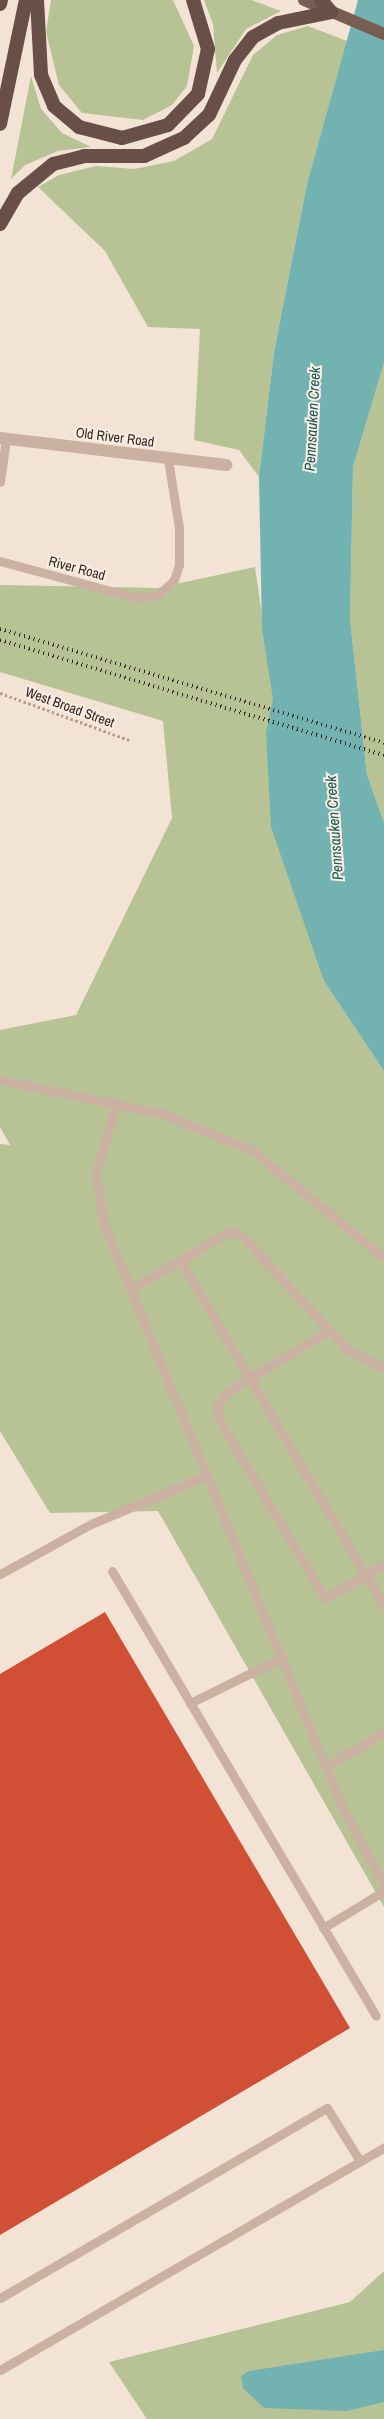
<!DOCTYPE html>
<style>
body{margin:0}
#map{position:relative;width:384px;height:2419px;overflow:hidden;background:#f3e3d5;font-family:"Archivo Narrow",sans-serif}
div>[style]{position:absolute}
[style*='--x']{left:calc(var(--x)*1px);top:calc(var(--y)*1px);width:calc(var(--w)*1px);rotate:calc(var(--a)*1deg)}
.green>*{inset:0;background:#b7c395}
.water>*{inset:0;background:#72b2b0}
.building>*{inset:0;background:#d15035}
.path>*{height:3px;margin-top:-1.5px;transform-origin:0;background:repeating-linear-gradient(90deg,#b79b8b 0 2.5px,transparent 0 5px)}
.service>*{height:9px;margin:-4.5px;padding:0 4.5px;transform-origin:4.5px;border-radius:4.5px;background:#cbb1a1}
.minor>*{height:12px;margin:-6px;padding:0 6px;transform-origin:6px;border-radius:6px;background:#cbb1a1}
.primary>*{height:12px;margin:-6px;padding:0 6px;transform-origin:6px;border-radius:6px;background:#785d54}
.trunk>*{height:14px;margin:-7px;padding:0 7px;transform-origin:7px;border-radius:7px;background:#684f48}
.rail>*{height:4px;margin-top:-2px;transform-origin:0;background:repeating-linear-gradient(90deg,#352824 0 1px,transparent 0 5px)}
span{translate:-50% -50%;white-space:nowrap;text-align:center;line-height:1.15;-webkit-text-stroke:4px #faede2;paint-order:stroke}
.street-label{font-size:14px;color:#352824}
.water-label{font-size:15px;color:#175a59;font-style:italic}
</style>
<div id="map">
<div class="green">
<div style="clip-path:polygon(51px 0,173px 0,194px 46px,187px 86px,172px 105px,143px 120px,82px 113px,59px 85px,46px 32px)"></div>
<div style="clip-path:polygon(204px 0,251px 0,281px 11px,246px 29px,217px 73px,213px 24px)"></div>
<div style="clip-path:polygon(308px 26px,347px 41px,307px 184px,274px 352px,259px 477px,239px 450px,194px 440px,200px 329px,148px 327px,105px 251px,38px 187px,59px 175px,96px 166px,134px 169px,174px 161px,212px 139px,253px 55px,277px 35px)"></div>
<div style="clip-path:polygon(31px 76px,41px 109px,62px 133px,91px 147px,58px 151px,25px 165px,11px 179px)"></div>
<div style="clip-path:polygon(384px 363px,384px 822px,367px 775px,350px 619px,353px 467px)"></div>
<div style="clip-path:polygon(255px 567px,274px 699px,266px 732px,324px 981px,384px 1071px,384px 1907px,158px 1511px,50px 1513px,0 1431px,0 1144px,10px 1145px,0 1127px,0 1030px,76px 1015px,172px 818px,163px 721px,0 672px,0 585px,157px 588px)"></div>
<div style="clip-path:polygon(384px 2271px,384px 2419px,147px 2419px,109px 2362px,350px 2302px)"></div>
</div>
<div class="water">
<div style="clip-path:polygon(358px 0,384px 0,384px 363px,353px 467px,350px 619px,367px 775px,384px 822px,384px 1071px,324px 981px,271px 827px,266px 732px,273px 699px,262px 629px,259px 477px,274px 352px,307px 184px)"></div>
<div style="clip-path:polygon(384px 2350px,384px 2402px,347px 2411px,264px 2408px,243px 2388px,241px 2376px,249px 2371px)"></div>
</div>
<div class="building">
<div style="clip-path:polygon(105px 1612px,350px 2028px,0 2235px,0 1674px)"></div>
</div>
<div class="path">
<div style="--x:0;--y:693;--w:140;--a:20"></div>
</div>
<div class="service">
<div style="--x:0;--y:482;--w:43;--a:-82.1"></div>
<div style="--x:0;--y:561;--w:142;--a:15.1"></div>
<div style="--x:137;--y:598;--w:21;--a:-8"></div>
<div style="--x:158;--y:595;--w:22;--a:-43"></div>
<div style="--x:174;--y:580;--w:16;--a:-72"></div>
<div style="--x:179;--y:565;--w:37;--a:-90"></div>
<div style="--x:179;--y:528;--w:70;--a:-99.1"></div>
<div style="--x:0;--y:1080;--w:167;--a:11.7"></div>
<div style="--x:164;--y:1114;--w:96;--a:22.6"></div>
<div style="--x:253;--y:1151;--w:169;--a:39.2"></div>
<div style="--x:116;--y:1104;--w:73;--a:105.9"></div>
<div style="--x:96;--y:1174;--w:49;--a:81.7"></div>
<div style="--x:103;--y:1222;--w:634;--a:67.76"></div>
<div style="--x:343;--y:1809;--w:86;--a:61.7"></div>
<div style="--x:180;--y:1260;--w:403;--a:59.5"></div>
<div style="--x:131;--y:1289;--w:113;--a:-30.4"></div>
<div style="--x:228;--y:1232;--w:13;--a:13"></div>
<div style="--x:241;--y:1235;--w:157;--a:47.1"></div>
<div style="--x:348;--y:1350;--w:40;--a:26.6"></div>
<div style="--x:328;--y:1331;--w:118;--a:148.9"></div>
<div style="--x:227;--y:1392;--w:17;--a:126"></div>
<div style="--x:217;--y:1406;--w:16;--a:79"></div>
<div style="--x:220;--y:1422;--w:205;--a:59.2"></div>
<div style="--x:325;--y:1598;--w:68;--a:-30"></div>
<div style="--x:112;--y:1571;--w:517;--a:59.32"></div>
<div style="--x:0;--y:1574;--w:104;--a:-28.8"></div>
<div style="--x:91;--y:1524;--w:127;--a:-22.7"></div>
<div style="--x:190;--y:1703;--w:104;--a:-26.3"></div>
<div style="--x:326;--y:1767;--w:68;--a:-31.1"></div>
<div style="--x:323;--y:1928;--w:71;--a:-31.2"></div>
<div style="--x:0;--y:2298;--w:378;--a:-30.2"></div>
<div style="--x:327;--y:2108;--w:62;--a:58.1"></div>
<div style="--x:0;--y:2370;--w:444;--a:-30.1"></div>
</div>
<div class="minor">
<div style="--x:0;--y:438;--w:228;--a:6.8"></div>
</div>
<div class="primary">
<div style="--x:304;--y:0;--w:87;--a:23"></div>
</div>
<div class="trunk">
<div style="--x:37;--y:0;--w:75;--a:86.9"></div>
<div style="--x:41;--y:75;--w:34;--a:67"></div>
<div style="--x:54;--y:106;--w:33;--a:40"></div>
<div style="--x:79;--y:127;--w:44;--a:14.3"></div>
<div style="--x:122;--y:138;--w:48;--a:-15.8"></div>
<div style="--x:168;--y:125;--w:43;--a:-45.9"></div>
<div style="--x:198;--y:94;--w:46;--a:-77.5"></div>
<div style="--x:208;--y:49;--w:51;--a:-107"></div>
<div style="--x:0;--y:4;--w:4;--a:-76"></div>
<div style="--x:0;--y:124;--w:127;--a:-78.2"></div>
<div style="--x:0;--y:224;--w:36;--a:-60"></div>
<div style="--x:18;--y:193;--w:45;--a:-39.6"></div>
<div style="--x:53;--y:164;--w:32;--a:-14"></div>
<div style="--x:84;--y:156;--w:60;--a:0"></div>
<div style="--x:144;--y:156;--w:44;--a:-24.2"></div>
<div style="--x:184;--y:138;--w:34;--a:-43"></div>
<div style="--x:209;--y:115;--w:61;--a:-64.7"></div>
<div style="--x:235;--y:60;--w:29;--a:-52"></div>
<div style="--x:253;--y:37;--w:29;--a:-29"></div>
<div style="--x:278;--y:23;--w:54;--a:-11.7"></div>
<div style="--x:331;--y:12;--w:16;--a:-130"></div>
</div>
<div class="rail">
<div style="--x:0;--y:629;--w:401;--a:16.5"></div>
<div style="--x:0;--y:640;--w:401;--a:16.7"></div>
</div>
<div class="street-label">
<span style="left:115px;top:437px;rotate:7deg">Old River Road</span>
<span style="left:77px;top:568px;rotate:15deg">River Road</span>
<span style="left:70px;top:707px;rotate:20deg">West Broad Street</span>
</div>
<div class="water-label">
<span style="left:312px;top:419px;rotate:-87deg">Pennsauken Creek</span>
<span style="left:334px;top:828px;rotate:-94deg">Pennsauken Creek</span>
</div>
</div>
